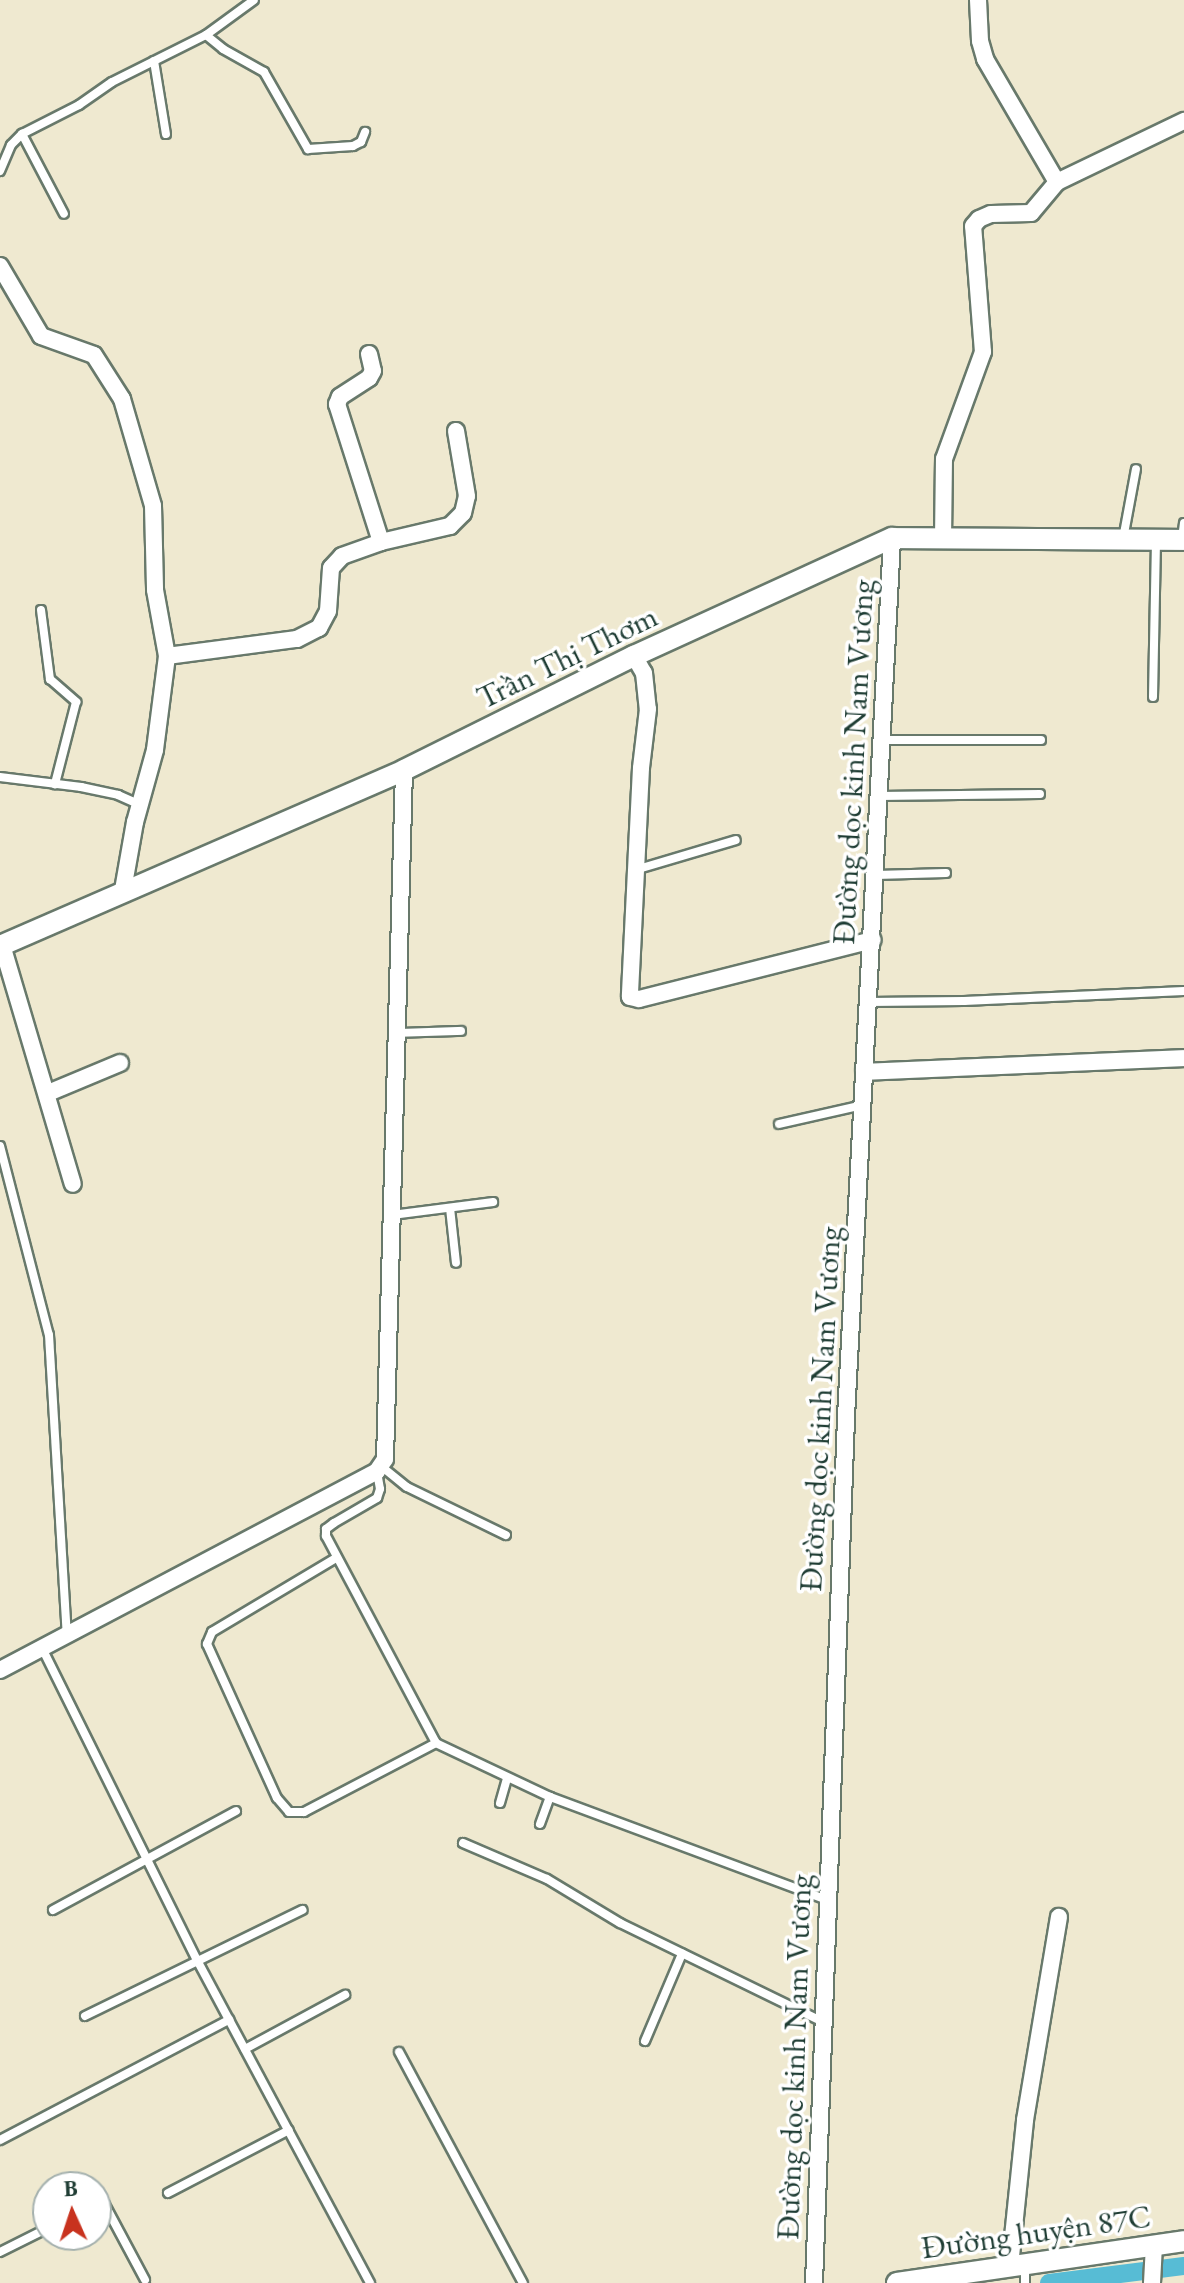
<!DOCTYPE html>
<meta charset="utf-8">
<style>
body{margin:0}
#map{position:relative;width:1184px;height:2283px;overflow:hidden;background:#efe9d0;font-family:"EB Garamond",serif}
div>[style]{position:absolute}
[style*='--x']{left:calc(var(--x)*1px);top:calc(var(--y)*1px);width:calc(var(--w)*1px);rotate:calc(var(--a)*1deg)}
.canal>*{height:18px;margin:-9px;padding:0 9px;transform-origin:9px;border-radius:9px;background:#57bcd5}
.roads{filter:drop-shadow(2px 0 #68796b) drop-shadow(-2px 0 #68796b) drop-shadow(0 2px #68796b) drop-shadow(0 -2px #68796b)}
.service>*{height:8px;margin:-4px;padding:0 4px;transform-origin:4px;border-radius:4px;background:#fff}
.minor>*{height:16px;margin:-8px;padding:0 8px;transform-origin:8px;border-radius:8px;background:#fff}
.tertiary>*{height:20px;margin:-10px;padding:0 10px;transform-origin:10px;border-radius:10px;background:#fff}
span{translate:-50% -50%;white-space:nowrap;text-align:center;line-height:1.15;-webkit-text-stroke:7px #fff;paint-order:stroke}
.street-label{font-size:32px;color:#1f3d34}
.north{position:absolute;left:32px;top:2171px;width:80px;height:80px;box-sizing:border-box;background:#fff;border:2px solid #a5b1ae;border-radius:50%;rotate:357deg;font-size:22px;font-weight:700;line-height:32px;text-align:center;color:#1f3d34}
.north::after{content:'';display:block;margin:auto;width:28px;height:36px;background:#c8321e;clip-path:polygon(50% 0,100% 100%,50% 72%,0 100%)}
</style>
<div id="map">
<div class="canal">
<div style="--x:1049;--y:2283;--w:136;--a:-7.2"></div>
</div>
<div class="roads">
<div class="service">
<div style="--x:206;--y:35;--w:22;--a:39"></div>
<div style="--x:223;--y:49;--w:47;--a:29.3"></div>
<div style="--x:264;--y:72;--w:89;--a:60.3"></div>
<div style="--x:308;--y:149;--w:45;--a:-3.8"></div>
<div style="--x:353;--y:146;--w:9;--a:-27"></div>
<div style="--x:361;--y:142;--w:11;--a:-68"></div>
<div style="--x:154;--y:61;--w:74;--a:80.7"></div>
<div style="--x:22;--y:134;--w:90;--a:62.3"></div>
<div style="--x:0;--y:171;--w:28;--a:-67"></div>
<div style="--x:11;--y:145;--w:16;--a:-45"></div>
<div style="--x:22;--y:134;--w:64;--a:-27"></div>
<div style="--x:79;--y:105;--w:40;--a:-34.9"></div>
<div style="--x:112;--y:82;--w:105;--a:-26.6"></div>
<div style="--x:206;--y:35;--w:59;--a:-36.1"></div>
<div style="--x:1123;--y:539;--w:71;--a:-79.5"></div>
<div style="--x:1182;--y:539;--w:16;--a:-83"></div>
<div style="--x:41;--y:610;--w:70;--a:82.6"></div>
<div style="--x:50;--y:679;--w:35;--a:41"></div>
<div style="--x:76;--y:702;--w:85;--a:104.4"></div>
<div style="--x:1153;--y:697;--w:156;--a:-88.9"></div>
<div style="--x:882;--y:740;--w:159;--a:0"></div>
<div style="--x:0;--y:777;--w:82;--a:7"></div>
<div style="--x:81;--y:787;--w:38;--a:12"></div>
<div style="--x:118;--y:795;--w:24;--a:24"></div>
<div style="--x:879;--y:796;--w:161;--a:-0.7"></div>
<div style="--x:635;--y:870;--w:105;--a:-16.5"></div>
<div style="--x:876;--y:875;--w:70;--a:-1.6"></div>
<div style="--x:869;--y:1002;--w:95;--a:-0.6"></div>
<div style="--x:964;--y:1001;--w:220;--a:-2.6"></div>
<div style="--x:397;--y:1033;--w:64;--a:-1.8"></div>
<div style="--x:779;--y:1124;--w:86;--a:-12.7"></div>
<div style="--x:0;--y:1146;--w:195;--a:75.5"></div>
<div style="--x:49;--y:1335;--w:301;--a:86.6"></div>
<div style="--x:450;--y:1208;--w:55;--a:83.8"></div>
<div style="--x:392;--y:1215;--w:102;--a:-7.3"></div>
<div style="--x:381;--y:1466;--w:33;--a:39"></div>
<div style="--x:407;--y:1487;--w:110;--a:25.9"></div>
<div style="--x:377;--y:1472;--w:17;--a:80"></div>
<div style="--x:380;--y:1489;--w:9;--a:108"></div>
<div style="--x:377;--y:1498;--w:50;--a:149.8"></div>
<div style="--x:334;--y:1523;--w:10;--a:143"></div>
<div style="--x:326;--y:1529;--w:7;--a:90"></div>
<div style="--x:326;--y:1536;--w:234;--a:62"></div>
<div style="--x:436;--y:1743;--w:126;--a:25.3"></div>
<div style="--x:550;--y:1797;--w:296;--a:20.4"></div>
<div style="--x:336;--y:1558;--w:144;--a:149.2"></div>
<div style="--x:212;--y:1632;--w:13;--a:113"></div>
<div style="--x:207;--y:1644;--w:169;--a:65.6"></div>
<div style="--x:277;--y:1798;--w:18;--a:49"></div>
<div style="--x:289;--y:1812;--w:15;--a:0"></div>
<div style="--x:304;--y:1812;--w:149;--a:-27.6"></div>
<div style="--x:42;--y:1648;--w:351;--a:63.6"></div>
<div style="--x:198;--y:1962;--w:364;--a:61.8"></div>
<div style="--x:500;--y:1803;--w:25;--a:-74"></div>
<div style="--x:540;--y:1824;--w:29;--a:-70"></div>
<div style="--x:463;--y:1843;--w:91;--a:23.2"></div>
<div style="--x:547;--y:1879;--w:85;--a:31.1"></div>
<div style="--x:620;--y:1923;--w:228;--a:26"></div>
<div style="--x:53;--y:1910;--w:208;--a:-28.4"></div>
<div style="--x:85;--y:2016;--w:242;--a:-26"></div>
<div style="--x:645;--y:2041;--w:95;--a:-67"></div>
<div style="--x:245;--y:2049;--w:114;--a:-28.4"></div>
<div style="--x:399;--y:2052;--w:262;--a:61.8"></div>
<div style="--x:0;--y:2140;--w:259;--a:-27.7"></div>
<div style="--x:168;--y:2193;--w:136;--a:-27.5"></div>
<div style="--x:96;--y:2204;--w:9;--a:6"></div>
<div style="--x:105;--y:2205;--w:85;--a:61.9"></div>
<div style="--x:0;--y:2252;--w:54;--a:-26.6"></div>
<div style="--x:1025;--y:2283;--w:19;--a:-90"></div>
</div>
<div class="minor">
<div style="--x:978;--y:0;--w:41;--a:87.2"></div>
<div style="--x:980;--y:41;--w:19;--a:74"></div>
<div style="--x:985;--y:59;--w:143;--a:59.7"></div>
<div style="--x:0;--y:266;--w:81;--a:59.6"></div>
<div style="--x:41;--y:336;--w:56;--a:19.7"></div>
<div style="--x:94;--y:355;--w:52;--a:57.5"></div>
<div style="--x:122;--y:399;--w:111;--a:73.8"></div>
<div style="--x:153;--y:506;--w:84;--a:88.6"></div>
<div style="--x:155;--y:590;--w:67;--a:79.7"></div>
<div style="--x:167;--y:656;--w:95;--a:97.3"></div>
<div style="--x:155;--y:750;--w:75;--a:105.5"></div>
<div style="--x:135;--y:822;--w:69;--a:100"></div>
<div style="--x:369;--y:354;--w:17;--a:77"></div>
<div style="--x:373;--y:371;--w:8;--a:120"></div>
<div style="--x:369;--y:378;--w:35;--a:147"></div>
<div style="--x:340;--y:397;--w:8;--a:113"></div>
<div style="--x:337;--y:404;--w:145;--a:72.3"></div>
<div style="--x:943;--y:540;--w:81;--a:-89.3"></div>
<div style="--x:944;--y:459;--w:114;--a:-70"></div>
<div style="--x:983;--y:352;--w:126;--a:-94.5"></div>
<div style="--x:973;--y:226;--w:9;--a:-49"></div>
<div style="--x:979;--y:219;--w:13;--a:-23"></div>
<div style="--x:991;--y:214;--w:40;--a:-1.4"></div>
<div style="--x:1031;--y:213;--w:40;--a:-50"></div>
<div style="--x:1057;--y:182;--w:141;--a:-25.7"></div>
<div style="--x:167;--y:656;--w:131;--a:-7.5"></div>
<div style="--x:297;--y:639;--w:25;--a:-27"></div>
<div style="--x:319;--y:628;--w:19;--a:-62"></div>
<div style="--x:328;--y:611;--w:43;--a:-86"></div>
<div style="--x:331;--y:568;--w:16;--a:-47"></div>
<div style="--x:342;--y:556;--w:41;--a:-19.7"></div>
<div style="--x:381;--y:542;--w:71;--a:-13.1"></div>
<div style="--x:450;--y:526;--w:18;--a:-45"></div>
<div style="--x:463;--y:513;--w:17;--a:-77"></div>
<div style="--x:467;--y:496;--w:66;--a:-99.6"></div>
<div style="--x:634;--y:656;--w:20;--a:60"></div>
<div style="--x:644;--y:673;--w:36;--a:84"></div>
<div style="--x:648;--y:709;--w:59;--a:96.8"></div>
<div style="--x:641;--y:768;--w:229;--a:92.8"></div>
<div style="--x:630;--y:997;--w:9;--a:13"></div>
<div style="--x:639;--y:999;--w:241;--a:-14.2"></div>
<div style="--x:2;--y:945;--w:249;--a:73.5"></div>
<div style="--x:864;--y:1072;--w:320;--a:-2.5"></div>
<div style="--x:48;--y:1093;--w:78;--a:-22.6"></div>
<div style="--x:0;--y:1670;--w:426;--a:-27.8"></div>
<div style="--x:377;--y:1471;--w:14;--a:-56"></div>
<div style="--x:385;--y:1459;--w:689;--a:-88.42"></div>
<div style="--x:1010;--y:2266;--w:147;--a:-84.1"></div>
<div style="--x:1025;--y:2120;--w:206;--a:-80.5"></div>
<div style="--x:814;--y:2283;--w:867;--a:-87.88"></div>
<div style="--x:846;--y:1417;--w:880;--a:-87"></div>
<div style="--x:1152;--y:2283;--w:38;--a:-87"></div>
</div>
<div class="tertiary">
<div style="--x:0;--y:946;--w:441;--a:-23.5"></div>
<div style="--x:404;--y:770;--w:257;--a:-26.4"></div>
<div style="--x:634;--y:656;--w:284;--a:-24.6"></div>
<div style="--x:892;--y:538;--w:292;--a:0.4"></div>
<div style="--x:897;--y:2283;--w:290;--a:-8.3"></div>
</div>
</div>
<div class="street-label">
<span style="left:567px;top:657px;rotate:-26deg">Trần Thị Thơm</span>
<span style="left:853px;top:762px;rotate:-87deg">Đường dọc kinh Nam Vương</span>
<span style="left:820px;top:1409px;rotate:-87deg">Đường dọc kinh Nam Vương</span>
<span style="left:794px;top:2057px;rotate:-88deg">Đường dọc kinh Nam Vương</span>
<span style="left:1036px;top:2232px;rotate:-8deg">Đường huyện 87C</span>
</div>
<div class="north">B</div>
</div>
